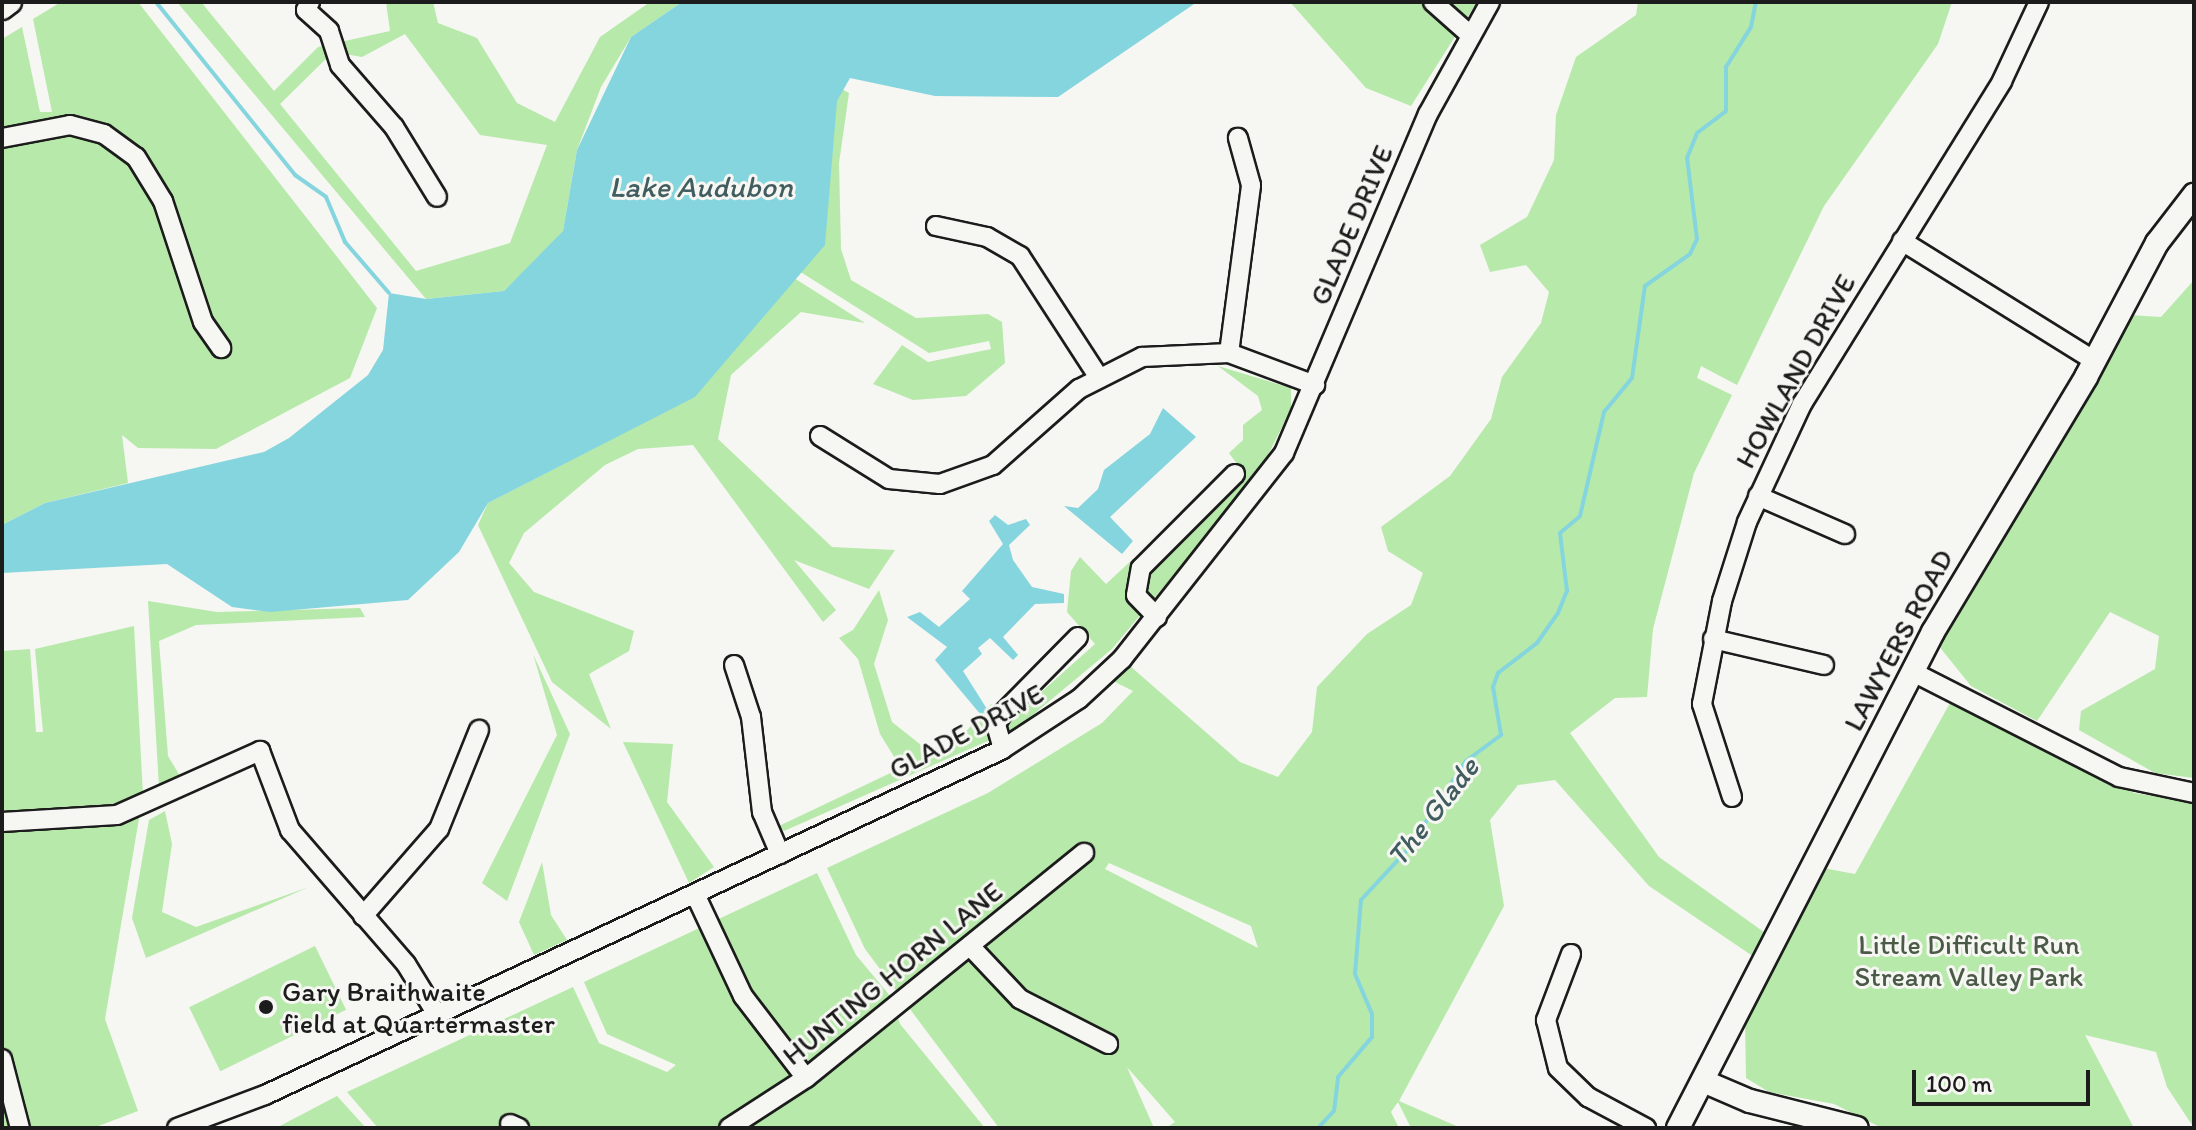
<!DOCTYPE html>
<style>
body{margin:0}
#map{position:relative;width:2196px;height:1130px;overflow:hidden;background:#f6f6f2;font-family:Itim,sans-serif}
div>[style]{position:absolute}
[style*='--x']{left:calc(var(--x)*1px);top:calc(var(--y)*1px);width:calc(var(--w)*1px);rotate:calc(var(--a)*1deg)}
.green>*{inset:0;background:#b7e9aa;transform-origin:0 0}
.water>*{inset:0;background:#85d5df}
.stream>*{height:4px;margin:-2px;padding:0 2px;transform-origin:2px;border-radius:2px;background:#85d5df}
.roads{filter:drop-shadow(2px 0 #1c1c1c) drop-shadow(-2px 0 #1c1c1c) drop-shadow(0 2px #1c1c1c) drop-shadow(0 -2px #1c1c1c)}
.minor>*{height:18px;margin:-9px;padding:0 9px;transform-origin:9px;border-radius:9px;background:#f6f6f2}
.major>*{height:22px;margin:-11px;padding:0 11px;transform-origin:11px;border-radius:11px;background:#f6f6f2}
.dots>*{width:22px;height:22px;translate:-50% -50%;box-sizing:border-box;border:4px solid #f6f6f2;border-radius:50%}
span{translate:-50% -50%;white-space:nowrap;text-align:center;line-height:1.15;-webkit-text-stroke:6px #f6f6f2;paint-order:stroke}
.street-label{font-size:28px;color:#1c1c1c}
.park-label{font-size:28px;color:#4a5a47}
.poi-label{font-size:28px;color:#1c1c1c}
.left{translate:0 -50%;text-align:left}
.water-label{font-size:30px;color:#415d60;font-style:italic}
.frame{position:absolute;inset:0;border:4px solid #1c1c1c;pointer-events:none}
.scale{position:absolute;left:1912px;top:1070px;width:178px;height:36px;box-sizing:border-box;border:4px solid #1c1c1c;border-top:0;padding-left:10px;font-size:24px;line-height:28px;white-space:nowrap;color:#1c1c1c;-webkit-text-stroke:6px #f6f6f2;paint-order:stroke}
</style>
<div id="map">
<div class="green">
<div style="clip-path:polygon(61px 2px,138px 2px,377px 308px,350px 378px,216px 449px,138px 448px,122px 435px,128px 483px,45px 503px,2px 525px,2px 39px,22px 27px,40px 112px,52px 112px,33px 19px)"></div>
<div style="clip-path:polygon(evenodd,177px 2px,201px 2px,274px 91px,318px 47px,390px 31px,386px 2px,433px 2px,438px 23px,477px 38px,517px 103px,555px 122px,600px 37px,650px 2px,682px 2px,631px 37px,601px 87px,577px 150px,563px 231px,545px 252px,504px 291px,426px 299px,177px 2px,405px 34px,480px 135px,547px 145px,510px 243px,416px 271px,280px 104px,333px 52px,362px 57px,405px 34px)"></div>
<div style="clip-path:polygon(1290px 2px,1477px 2px,1411px 106px,1366px 88px)"></div>
<div style="clip-path:polygon(evenodd,1638px 2px,1952px 2px,1938px 44px,1824px 206px,1737px 385px,1701px 366px,1697px 378px,1732px 395px,1694px 473px,1653px 629px,1647px 697px,1615px 698px,1570px 733px,1659px 857px,1775px 940px,1763px 963px,1649px 886px,1555px 780px,1518px 785px,1490px 820px,1504px 906px,1399px 1101px,1461px 1128px,1411px 1128px,1398px 1102px,1391px 1112px,1399px 1128px,1166px 1128px,1175px 1122px,1127px 1067px,1154px 1128px,999px 1128px,865px 949px,827px 868px,988px 793px,1102px 723px,1133px 691px,1105px 677px,1122px 659px,1240px 762px,1278px 777px,1312px 732px,1317px 687px,1367px 634px,1411px 605px,1423px 573px,1388px 551px,1381px 527px,1450px 476px,1491px 419px,1502px 377px,1541px 323px,1549px 292px,1526px 265px,1490px 272px,1480px 245px,1527px 217px,1554px 160px,1556px 115px,1576px 57px,1636px 15px,1638px 2px,1109px 863px,1251px 926px,1258px 948px,1105px 869px,1109px 863px)"></div>
<div style="clip-path:polygon(831px 83px,849px 93px,839px 163px,841px 249px,851px 280px,916px 318px,988px 314px,1002px 322px,1005px 363px,966px 396px,913px 400px,873px 384px,902px 345px,928px 362px,991px 349px,989px 341px,929px 353px,799px 271px)"></div>
<div style="clip-path:polygon(794px 278px,865px 323px,801px 312px,731px 375px,718px 439px,832px 547px,895px 550px,869px 589px,794px 560px,836px 610px,823px 622px,693px 445px,638px 449px,605px 465px,524px 533px,509px 563px,534px 592px,634px 631px,629px 651px,589px 674px,611px 729px,552px 682px,478px 525px,488px 503px,695px 396px)"></div>
<div style="clip-path:polygon(2194px 280px,2194px 778px,2155px 773px,2079px 730px,2081px 711px,2155px 669px,2159px 636px,2110px 612px,2037px 721px,1971px 686px,1938px 645px,2129px 315px,2161px 317px)"></div>
<div style="clip-path:polygon(1218px 366px,1291px 388px,1291px 409px,1260px 471px,1112px 649px,1017px 728px,784px 831px,779px 826px,901px 768px,880px 734px,858px 659px,839px 638px,853px 630px,879px 590px,888px 620px,874px 664px,892px 722px,921px 745px,949px 750px,991px 704px,1009px 721px,1095px 644px,1067px 612px,1071px 571px,1080px 557px,1106px 584px,1133px 559px,1150px 573px,1240px 468px,1229px 453px,1243px 440px,1243px 425px,1262px 410px,1258px 396px)"></div>
<div style="clip-path:polygon(148px 601px,217px 612px,360px 608px,365px 617px,196px 625px,159px 641px,168px 756px,180px 776px,159px 787px)"></div>
<div style="clip-path:polygon(134px 626px,143px 795px,105px 1019px,138px 1111px,93px 1128px,2px 1128px,2px 651px,30px 649px,36px 732px,43px 732px,35px 649px)"></div>
<div style="clip-path:polygon(533px 654px,570px 734px,507px 901px,482px 883px,557px 735px)"></div>
<div style="clip-path:polygon(1950px 703px,2134px 793px,2194px 802px,2194px 1128px,2167px 1087px,2156px 1052px,2085px 1035px,2134px 1128px,1882px 1128px,1834px 1104px,1769px 1092px,1746px 1078px,1745px 1021px,1823px 868px,1855px 874px)"></div>
<div style="clip-path:polygon(623px 742px,673px 744px,667px 802px,714px 867px,689px 883px)"></div>
<div style="clip-path:polygon(165px 811px,172px 844px,162px 912px,196px 927px,309px 887px,146px 958px,132px 918px,149px 820px)"></div>
<div style="clip-path:polygon(542px 862px,551px 915px,567px 940px,534px 955px,519px 922px)"></div>
<div style="clip-path:polygon(817px 873px,856px 955px,891px 997px,900px 1024px,985px 1128px,378px 1128px,347px 1092px,573px 987px,599px 1043px,667px 1072px,676px 1065px,607px 1034px,584px 982px)"></div>
<div style="left:315px;top:946px;width:71px;height:140px;rotate:64deg"></div>
<div style="clip-path:polygon(337px 1096px,366px 1128px,276px 1128px)"></div>
</div>
<div class="water">
<div style="clip-path:polygon(682px 2px,1197px 2px,1058px 97px,935px 96px,850px 78px,837px 101px,825px 245px,695px 397px,488px 503px,459px 552px,408px 600px,270px 612px,232px 607px,167px 564px,2px 573px,2px 525px,45px 503px,264px 452px,289px 438px,368px 375px,383px 350px,389px 293px,426px 299px,504px 291px,563px 231px,577px 150px,631px 37px)"></div>
<div style="clip-path:polygon(1163px 408px,1196px 437px,1110px 517px,1133px 541px,1122px 554px,1064px 506px,1078px 508px,1098px 489px,1104px 470px,1150px 434px)"></div>
<div style="clip-path:polygon(995px 515px,1008px 525px,1026px 519px,1030px 525px,1009px 545px,1013px 560px,1032px 587px,1064px 594px,1064px 603px,1035px 604px,1003px 637px,1018px 655px,1013px 660px,990px 638px,978px 648px,982px 654px,963px 671px,987px 709px,981px 715px,935px 660px,947px 647px,907px 617px,920px 612px,939px 627px,970px 599px,962px 591px,1003px 544px,989px 521px)"></div>
</div>
<div class="stream">
<div style="--x:156;--y:2;--w:222;--a:51.2"></div>
<div style="--x:295;--y:175;--w:38;--a:35"></div>
<div style="--x:326;--y:197;--w:49;--a:67.1"></div>
<div style="--x:345;--y:242;--w:67;--a:49.2"></div>
<div style="--x:1318;--y:1128;--w:23;--a:-47"></div>
<div style="--x:1334;--y:1111;--w:34;--a:-83"></div>
<div style="--x:1338;--y:1077;--w:52;--a:-49.6"></div>
<div style="--x:1372;--y:1037;--w:23;--a:-90"></div>
<div style="--x:1372;--y:1014;--w:43;--a:-113"></div>
<div style="--x:1355;--y:974;--w:74;--a:-85.4"></div>
<div style="--x:1361;--y:900;--w:69;--a:-47.3"></div>
<div style="--x:1408;--y:849;--w:105;--a:-56.6"></div>
<div style="--x:1466;--y:761;--w:44;--a:-36.6"></div>
<div style="--x:1501;--y:735;--w:49;--a:-99.5"></div>
<div style="--x:1493;--y:687;--w:15;--a:-70"></div>
<div style="--x:1498;--y:673;--w:49;--a:-37.6"></div>
<div style="--x:1537;--y:643;--w:37;--a:-55"></div>
<div style="--x:1558;--y:613;--w:24;--a:-68"></div>
<div style="--x:1567;--y:591;--w:58;--a:-96.9"></div>
<div style="--x:1560;--y:533;--w:26;--a:-40"></div>
<div style="--x:1580;--y:516;--w:107;--a:-77"></div>
<div style="--x:1604;--y:412;--w:44;--a:-50.5"></div>
<div style="--x:1632;--y:378;--w:93;--a:-82"></div>
<div style="--x:1645;--y:286;--w:55;--a:-35.4"></div>
<div style="--x:1690;--y:254;--w:17;--a:-65"></div>
<div style="--x:1697;--y:239;--w:82;--a:-97"></div>
<div style="--x:1687;--y:158;--w:27;--a:-68"></div>
<div style="--x:1697;--y:133;--w:36;--a:-37"></div>
<div style="--x:1726;--y:111;--w:44;--a:-90"></div>
<div style="--x:1726;--y:67;--w:47;--a:-58"></div>
<div style="--x:1751;--y:27;--w:25;--a:-79"></div>
</div>
<div class="roads">
<div class="minor">
<div style="--x:310;--y:2;--w:9;--a:117"></div>
<div style="--x:306;--y:10;--w:31;--a:42"></div>
<div style="--x:329;--y:31;--w:36;--a:72"></div>
<div style="--x:340;--y:65;--w:82;--a:48.9"></div>
<div style="--x:394;--y:127;--w:82;--a:58.4"></div>
<div style="--x:1433;--y:2;--w:48;--a:41.6"></div>
<div style="--x:2;--y:138;--w:69;--a:-10.8"></div>
<div style="--x:70;--y:125;--w:35;--a:15"></div>
<div style="--x:104;--y:134;--w:39;--a:36"></div>
<div style="--x:136;--y:157;--w:52;--a:58.5"></div>
<div style="--x:163;--y:201;--w:127;--a:71.7"></div>
<div style="--x:203;--y:322;--w:32;--a:55"></div>
<div style="--x:936;--y:226;--w:52;--a:12.2"></div>
<div style="--x:987;--y:237;--w:38;--a:30"></div>
<div style="--x:1020;--y:256;--w:143;--a:57"></div>
<div style="--x:1902;--y:241;--w:227;--a:31.9"></div>
<div style="--x:1229;--y:353;--w:169;--a:-82.5"></div>
<div style="--x:1251;--y:185;--w:49;--a:-105.5"></div>
<div style="--x:820;--y:436;--w:81;--a:31.9"></div>
<div style="--x:889;--y:479;--w:51;--a:5.6"></div>
<div style="--x:940;--y:484;--w:56;--a:-19.7"></div>
<div style="--x:993;--y:465;--w:115;--a:-41.5"></div>
<div style="--x:1079;--y:389;--w:71;--a:-26.9"></div>
<div style="--x:1142;--y:357;--w:87;--a:-2.6"></div>
<div style="--x:1229;--y:353;--w:92;--a:20.4"></div>
<div style="--x:1758;--y:496;--w:95;--a:23.6"></div>
<div style="--x:1157;--y:617;--w:30;--a:-134"></div>
<div style="--x:1136;--y:595;--w:27;--a:-80"></div>
<div style="--x:1141;--y:568;--w:133;--a:-45"></div>
<div style="--x:1713;--y:639;--w:114;--a:13.2"></div>
<div style="--x:734;--y:665;--w:55;--a:71.9"></div>
<div style="--x:751;--y:717;--w:96;--a:83.4"></div>
<div style="--x:762;--y:812;--w:46;--a:66.8"></div>
<div style="--x:1913;--y:672;--w:231;--a:27"></div>
<div style="--x:2119;--y:777;--w:77;--a:12"></div>
<div style="--x:1003;--y:749;--w:26;--a:-106"></div>
<div style="--x:996;--y:724;--w:12;--a:-59"></div>
<div style="--x:1002;--y:714;--w:108;--a:-45.4"></div>
<div style="--x:1732;--y:797;--w:98;--a:-107.9"></div>
<div style="--x:1702;--y:704;--w:105;--a:-79"></div>
<div style="--x:1722;--y:601;--w:83;--a:-72.4"></div>
<div style="--x:1747;--y:522;--w:130;--a:-65"></div>
<div style="--x:1802;--y:404;--w:380;--a:-58.2"></div>
<div style="--x:2002;--y:81;--w:87;--a:-64.9"></div>
<div style="--x:2;--y:822;--w:115;--a:-3.5"></div>
<div style="--x:117;--y:815;--w:157;--a:-24.1"></div>
<div style="--x:260;--y:751;--w:85;--a:69.2"></div>
<div style="--x:290;--y:830;--w:177;--a:49.1"></div>
<div style="--x:406;--y:964;--w:61;--a:58.4"></div>
<div style="--x:695;--y:894;--w:113;--a:64.8"></div>
<div style="--x:743;--y:996;--w:103;--a:52.5"></div>
<div style="--x:363;--y:916;--w:116;--a:-48.9"></div>
<div style="--x:439;--y:829;--w:107;--a:-68"></div>
<div style="--x:970;--y:946;--w:73;--a:46.7"></div>
<div style="--x:1020;--y:999;--w:99;--a:27.1"></div>
<div style="--x:1571;--y:954;--w:71;--a:110.7"></div>
<div style="--x:1546;--y:1020;--w:49;--a:76"></div>
<div style="--x:1558;--y:1068;--w:42;--a:44"></div>
<div style="--x:1588;--y:1097;--w:66;--a:28.1"></div>
<div style="--x:2;--y:1059;--w:71;--a:75.4"></div>
<div style="--x:510;--y:1124;--w:10;--a:24"></div>
<div style="--x:177;--y:1128;--w:94;--a:-20.6"></div>
<div style="--x:265;--y:1095;--w:813;--a:-25.11"></div>
<div style="--x:1001;--y:750;--w:93;--a:-33.2"></div>
<div style="--x:1079;--y:699;--w:59;--a:-42.9"></div>
<div style="--x:1122;--y:659;--w:262;--a:-51.8"></div>
<div style="--x:1284;--y:453;--w:368;--a:-67"></div>
<div style="--x:1428;--y:114;--w:128;--a:-61"></div>
<div style="--x:729;--y:1128;--w:92;--a:-33"></div>
<div style="--x:806;--y:1078;--w:358;--a:-39"></div>
</div>
<div class="major">
<div style="--x:2;--y:8;--w:10;--a:-37"></div>
<div style="--x:1703;--y:1081;--w:51;--a:23.1"></div>
<div style="--x:1750;--y:1101;--w:110;--a:14.2"></div>
<div style="--x:1678;--y:1128;--w:558;--a:-62.79"></div>
<div style="--x:1933;--y:632;--w:297;--a:-59"></div>
<div style="--x:2086;--y:377;--w:152;--a:-62.1"></div>
<div style="--x:2157;--y:243;--w:61;--a:-52.4"></div>
</div>
</div>
<div class="dots">
<div style="left:266px;top:1007px;background:#1c1c1c"></div>
</div>
<div class="street-label">
<span style="left:1351px;top:225px;rotate:-67deg">GLADE DRIVE</span>
<span style="left:1795px;top:371px;rotate:-61deg">HOWLAND DRIVE</span>
<span style="left:1898px;top:640px;rotate:-62deg">LAWYERS ROAD</span>
<span style="left:966px;top:731px;rotate:-28deg">GLADE DRIVE</span>
<span style="left:892px;top:973px;rotate:-39deg">HUNTING HORN LANE</span>
</div>
<div class="park-label">
<span style="left:1969px;top:960px">Little Difficult Run<br>Stream Valley Park</span>
</div>
<div class="poi-label">
<span class="left" style="left:282px;top:1007px">Gary Braithwaite<br>field at Quartermaster</span>
</div>
<div class="water-label">
<span style="left:701px;top:187px">Lake Audubon</span>
<span style="left:1433px;top:812px;rotate:-52deg">The Glade</span>
</div>
<div class="frame"></div>
<div class="scale">100 m</div>
</div>
